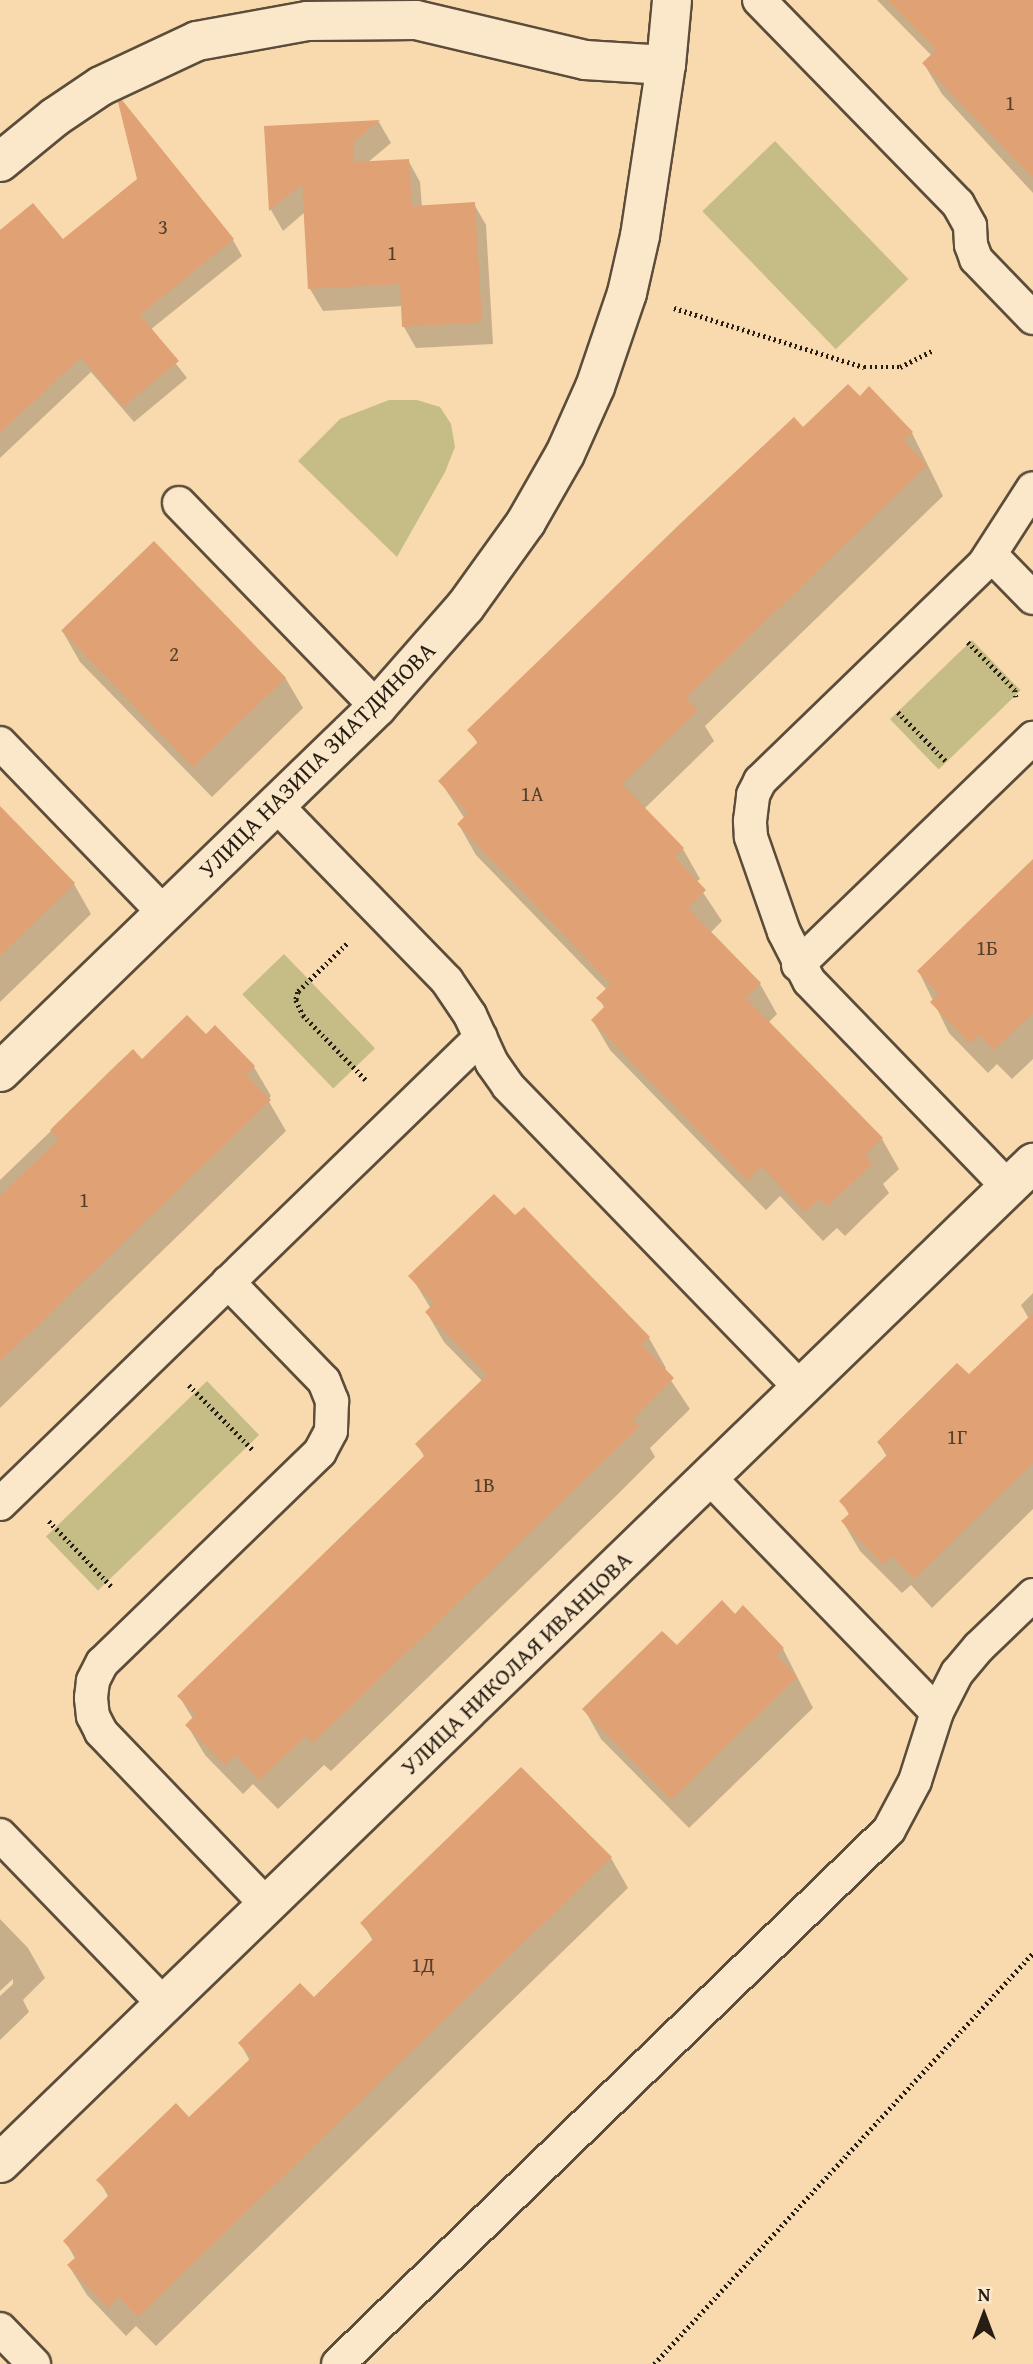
<!DOCTYPE html>
<meta charset="utf-8">
<style>
body{margin:0}
#map{position:relative;width:1033px;height:2364px;overflow:hidden;background:#f9daae;font-family:"Gentium Book Plus",serif}
div>[style]{position:absolute}
[style*='--x']{left:calc(var(--x)*1px);top:calc(var(--y)*1px);width:calc(var(--w)*1px);rotate:calc(var(--a)*1deg)}
.green>*{inset:0;background:#c5bd85;transform-origin:0 0}
.shadow>*{inset:0;background:#0003}
.building>*{inset:0;background:#e0a174;transform-origin:0 0}
.path>*{height:4.5px;margin-top:-2.25px;transform-origin:0;background:repeating-linear-gradient(90deg,#261e14 0 2px,transparent 0 5.5px)}
.roads{filter:drop-shadow(2px 0 #5b4d3a) drop-shadow(-2px 0 #5b4d3a) drop-shadow(0 2px #5b4d3a) drop-shadow(0 -2px #5b4d3a)}
.lane>*{height:32px;margin:-16px;padding:0 16px;transform-origin:16px;border-radius:16px;background:#fbe7ca}
.street>*{height:38px;margin:-19px;padding:0 19px;transform-origin:19px;border-radius:19px;background:#fbe7ca}
span{translate:-50% -50%;white-space:nowrap;text-align:center;line-height:1.15;-webkit-text-stroke:7px #fbe7ca;paint-order:stroke}
.number-label{font-size:21px;color:#543f2c}
.number-label span{-webkit-text-stroke-width:0}
.street-label{font-size:24px;color:#261e14}
.north{position:absolute;left:949px;top:2280px;width:70px;height:70px;-webkit-text-stroke:5px #fbe7ca;paint-order:stroke;rotate:0deg;font-size:19px;font-weight:700;line-height:28px;text-align:center;color:#261e14}
.north::after{content:'';display:block;margin:auto;width:24px;height:32px;background:#261e14;clip-path:polygon(50% 0,100% 100%,50% 72%,0 100%)}
</style>
<div id="map">
<div class="green">
<div style="left:775px;top:141px;width:192px;height:101px;rotate:46deg"></div>
<div style="clip-path:polygon(389px 400px,417px 400px,440px 407px,451px 424px,455px 447px,445px 472px,397px 557px,298px 461px,340px 419px)"></div>
<div style="left:972px;top:640px;width:70px;height:114px;rotate:46deg"></div>
<div style="left:284px;top:954px;width:131px;height:58px;rotate:46deg"></div>
<div style="left:207px;top:1381px;width:75px;height:224px;rotate:46deg"></div>
</div>
<div class="shadow">
<div style="clip-path:polygon(877px 0,1033px 0,1033px 193px,942px 94px,924px 64px,932px 56px)"></div>
<div style="clip-path:polygon(379px 122px,391px 143px,367px 163px,408px 160px,420px 182px,422px 207px,474px 204px,486px 225px,493px 344px,416px 348px,404px 327px,403px 306px,323px 311px,310px 289px,305px 212px,283px 231px,271px 210px,266px 128px)"></div>
<div style="clip-path:polygon(0 232px,62px 241px,233px 240px,242px 256px,150px 330px,187px 378px,134px 422px,91px 372px,0 458px)"></div>
<div style="clip-path:polygon(860px 398px,912px 433px,943px 496px,705px 726px,714px 741px,644px 809px,683px 849px,700px 879px,696px 882px,722px 921px,710px 933px,760px 984px,777px 1014px,768px 1023px,882px 1139px,899px 1169px,883px 1184px,889px 1193px,845px 1236px,837px 1228px,823px 1241px,780px 1196px,766px 1210px,610px 1050px,593px 1021px,605px 1009px,599px 998px,607px 990px,476px 855px,459px 825px,465px 819px,440px 781px,478px 744px,470px 731px,803px 429px)"></div>
<div style="clip-path:polygon(154px 543px,286px 679px,303px 708px,212px 797px,80px 662px,63px 632px)"></div>
<div style="clip-path:polygon(0 808px,74px 884px,91px 914px,0 1002px)"></div>
<div style="clip-path:polygon(1033px 861px,1033px 1059px,1012px 1079px,997px 1064px,988px 1073px,949px 1033px,919px 972px)"></div>
<div style="clip-path:polygon(206px 1037px,254px 1067px,271px 1096px,268px 1100px,286px 1131px,0 1408px,0 1180px,133px 1052px,142px 1061px)"></div>
<div style="clip-path:polygon(411px 1276px,649px 1338px,666px 1368px,664px 1370px,690px 1409px,650px 1448px,655px 1457px,619px 1493px,331px 1771px,324px 1765px,278px 1809px,253px 1784px,243px 1794px,205px 1755px,187px 1725px,193px 1719px,179px 1696px,425px 1458px,417px 1444px,483px 1382px,444px 1342px,427px 1313px,431px 1309px)"></div>
<div style="clip-path:polygon(1033px 1293px,1033px 1509px,932px 1608px,911px 1585px,902px 1593px,860px 1551px,843px 1522px,850px 1516px,841px 1501px,887px 1457px,879px 1443px,969px 1377px,1029px 1319px,1021px 1305px)"></div>
<div style="clip-path:polygon(735px 1616px,783px 1649px,813px 1708px,689px 1828px,601px 1739px,584px 1709px)"></div>
<div style="clip-path:polygon(611px 1858px,628px 1888px,156px 2346px,136px 2326px,126px 2336px,87px 2295px,69px 2266px,76px 2260px,65px 2241px,109px 2198px,99px 2180px,189px 2120px,250px 2061px,240px 2043px,314px 1999px,373px 1941px,363px 1924px)"></div>
<div style="clip-path:polygon(0 1919px,28px 1948px,45px 1978px,23px 2000px,29px 2012px,0 2040px,0 1996px,13px 1984px,13px 1979px,0 1991px)"></div>
</div>
<div class="building">
<div style="clip-path:polygon(887px 0,1033px 0,1033px 178px,922px 63px,936px 50px)"></div>
<div style="clip-path:polygon(122px 100px,234px 239px,140px 315px,179px 361px,123px 407px,81px 357px,0 433px,0 230px,33px 203px,63px 239px,137px 179px,118px 102px)"></div>
<div style="clip-path:polygon(380px 120px,353px 143px,354px 162px,409px 159px,412px 206px,475px 202px,482px 322px,402px 327px,400px 284px,308px 289px,302px 184px,269px 211px,264px 126px)"></div>
<div style="clip-path:polygon(848px 384px,860px 396px,869px 386px,913px 432px,904px 441px,927px 465px,686px 698px,698px 710px,622px 784px,684px 848px,675px 857px,706px 890px,688px 908px,761px 983px,746px 998px,883px 1138px,865px 1155px,873px 1163px,827px 1207px,819px 1199px,805px 1212px,762px 1167px,747px 1181px,591px 1020px,605px 1006px,596px 998px,611px 984px,457px 824px,468px 813px,438px 781px,478px 742px,467px 730px,683px 521px,794px 417px,803px 427px)"></div>
<div style="left:154px;top:541px;width:190px;height:129px;rotate:46deg"></div>
<div style="clip-path:polygon(0 806px,75px 883px,0 956px)"></div>
<div style="clip-path:polygon(1033px 859px,1033px 1013px,994px 1050px,979px 1035px,970px 1044px,930px 1002px,939px 994px,917px 971px)"></div>
<div style="clip-path:polygon(187px 1015px,206px 1034px,215px 1025px,255px 1066px,246px 1075px,271px 1100px,0 1362px,0 1196px,59px 1139px,50px 1130px,112px 1069px,133px 1049px,142px 1059px)"></div>
<div style="clip-path:polygon(494px 1194px,515px 1215px,524px 1207px,650px 1337px,642px 1345px,674px 1378px,632px 1420px,640px 1426px,602px 1463px,313px 1743px,306px 1736px,259px 1780px,235px 1755px,225px 1765px,185px 1725px,196px 1714px,177px 1696px,425px 1455px,415px 1444px,487px 1375px,425px 1312px,434px 1303px,408px 1276px)"></div>
<div style="clip-path:polygon(1033px 1313px,1033px 1463px,914px 1579px,892px 1556px,883px 1565px,841px 1521px,850px 1513px,839px 1501px,888px 1454px,877px 1442px,957px 1363px,969px 1374px)"></div>
<div style="clip-path:polygon(722px 1600px,735px 1614px,743px 1605px,784px 1648px,776px 1655px,797px 1677px,671px 1800px,582px 1709px,662px 1631px,677px 1645px)"></div>
<div style="clip-path:polygon(521px 1767px,612px 1857px,138px 2317px,118px 2297px,108px 2308px,67px 2265px,77px 2256px,63px 2241px,110px 2194px,96px 2180px,176px 2103px,189px 2117px,252px 2057px,238px 2043px,300px 1983px,314px 1997px,374px 1938px,360px 1923px)"></div>
</div>
<div class="path">
<div style="--x:674;--y:308;--w:199;--a:17.3"></div>
<div style="--x:864;--y:367;--w:36;--a:0"></div>
<div style="--x:900;--y:367;--w:37;--a:-27"></div>
<div style="--x:968;--y:642;--w:67;--a:45.6"></div>
<div style="--x:1015;--y:690;--w:7;--a:82"></div>
<div style="--x:898;--y:712;--w:69;--a:45.6"></div>
<div style="--x:347;--y:944;--w:69;--a:135.6"></div>
<div style="--x:298;--y:992;--w:8;--a:104"></div>
<div style="--x:296;--y:1000;--w:17;--a:65"></div>
<div style="--x:303;--y:1015;--w:93;--a:45.9"></div>
<div style="--x:189;--y:1385;--w:93;--a:45.4"></div>
<div style="--x:49;--y:1521;--w:93;--a:46.3"></div>
<div style="--x:654;--y:2364;--w:559;--a:-47.32"></div>
</div>
<div class="roads">
<div class="lane">
<div style="--x:759;--y:0;--w:285;--a:45.7"></div>
<div style="--x:958;--y:204;--w:25;--a:61"></div>
<div style="--x:970;--y:226;--w:19;--a:87"></div>
<div style="--x:971;--y:245;--w:15;--a:70"></div>
<div style="--x:976;--y:259;--w:82;--a:46"></div>
<div style="--x:179;--y:503;--w:284;--a:45.9"></div>
<div style="--x:991;--y:555;--w:60;--a:45.7"></div>
<div style="--x:0;--y:743;--w:236;--a:46"></div>
<div style="--x:276;--y:805;--w:245;--a:45.8"></div>
<div style="--x:447;--y:981;--w:41;--a:55.9"></div>
<div style="--x:470;--y:1015;--w:53;--a:65.4"></div>
<div style="--x:492;--y:1063;--w:28;--a:55"></div>
<div style="--x:508;--y:1086;--w:421;--a:45.9"></div>
<div style="--x:798;--y:965;--w:327;--a:-44"></div>
<div style="--x:1008;--y:1187;--w:286;--a:-134"></div>
<div style="--x:809;--y:981;--w:55;--a:-117"></div>
<div style="--x:784;--y:932;--w:101;--a:-109.2"></div>
<div style="--x:751;--y:837;--w:16;--a:-94"></div>
<div style="--x:750;--y:821;--w:26;--a:-83"></div>
<div style="--x:753;--y:795;--w:16;--a:-63"></div>
<div style="--x:760;--y:781;--w:312;--a:-44.1"></div>
<div style="--x:984;--y:564;--w:90;--a:-57.2"></div>
<div style="--x:228;--y:1282;--w:138;--a:45.9"></div>
<div style="--x:324;--y:1381;--w:22;--a:68"></div>
<div style="--x:332;--y:1401;--w:30;--a:92"></div>
<div style="--x:331;--y:1431;--w:24;--a:118"></div>
<div style="--x:320;--y:1452;--w:303;--a:135.9"></div>
<div style="--x:102;--y:1663;--w:20;--a:117"></div>
<div style="--x:93;--y:1681;--w:17;--a:97"></div>
<div style="--x:91;--y:1698;--w:18;--a:84"></div>
<div style="--x:93;--y:1716;--w:18;--a:63"></div>
<div style="--x:101;--y:1732;--w:240;--a:46.2"></div>
<div style="--x:709;--y:1477;--w:327;--a:45.9"></div>
<div style="--x:0;--y:1504;--w:670;--a:-44.15"></div>
<div style="--x:0;--y:1835;--w:235;--a:45.9"></div>
<div style="--x:0;--y:2329;--w:49;--a:45.8"></div>
<div style="--x:338;--y:2364;--w:767;--a:-44.1"></div>
<div style="--x:889;--y:1830;--w:55;--a:-62"></div>
<div style="--x:915;--y:1781;--w:72;--a:-72.3"></div>
<div style="--x:937;--y:1712;--w:44;--a:-62.9"></div>
<div style="--x:957;--y:1673;--w:34;--a:-50"></div>
<div style="--x:979;--y:1647;--w:75;--a:-43.9"></div>
</div>
<div class="street">
<div style="--x:0;--y:162;--w:71;--a:-39.3"></div>
<div style="--x:55;--y:117;--w:55;--a:-34"></div>
<div style="--x:101;--y:86;--w:106;--a:-25.1"></div>
<div style="--x:197;--y:41;--w:112;--a:-10.3"></div>
<div style="--x:307;--y:21;--w:109;--a:-0.5"></div>
<div style="--x:416;--y:20;--w:174;--a:13.3"></div>
<div style="--x:585;--y:60;--w:81;--a:3.5"></div>
<div style="--x:0;--y:1072;--w:525;--a:-44.07"></div>
<div style="--x:377;--y:707;--w:133;--a:-48.7"></div>
<div style="--x:465;--y:607;--w:105;--a:-54.3"></div>
<div style="--x:526;--y:522;--w:78;--a:-60.2"></div>
<div style="--x:565;--y:454;--w:73;--a:-65.9"></div>
<div style="--x:595;--y:387;--w:99;--a:-71.2"></div>
<div style="--x:627;--y:293;--w:58;--a:-77.2"></div>
<div style="--x:640;--y:236;--w:173;--a:-81.4"></div>
<div style="--x:666;--y:65;--w:65;--a:-84.7"></div>
<div style="--x:0;--y:2163;--w:1438;--a:-44.07"></div>
</div>
</div>
<div class="number-label">
<span style="left:1010px;top:103px">1</span>
<span style="left:163px;top:227px">3</span>
<span style="left:392px;top:253px">1</span>
<span style="left:174px;top:654px">2</span>
<span style="left:532px;top:794px">1А</span>
<span style="left:987px;top:948px">1Б</span>
<span style="left:84px;top:1200px">1</span>
<span style="left:957px;top:1437px">1Г</span>
<span style="left:484px;top:1485px">1В</span>
<span style="left:423px;top:1965px">1Д</span>
</div>
<div class="street-label">
<span style="left:317px;top:760px;rotate:-45deg">УЛИЦА НАЗИПА ЗИАТДИНОВА</span>
<span style="left:516px;top:1663px;rotate:-44deg">УЛИЦА НИКОЛАЯ ИВАНЦОВА</span>
</div>
<div class="north">N</div>
</div>
